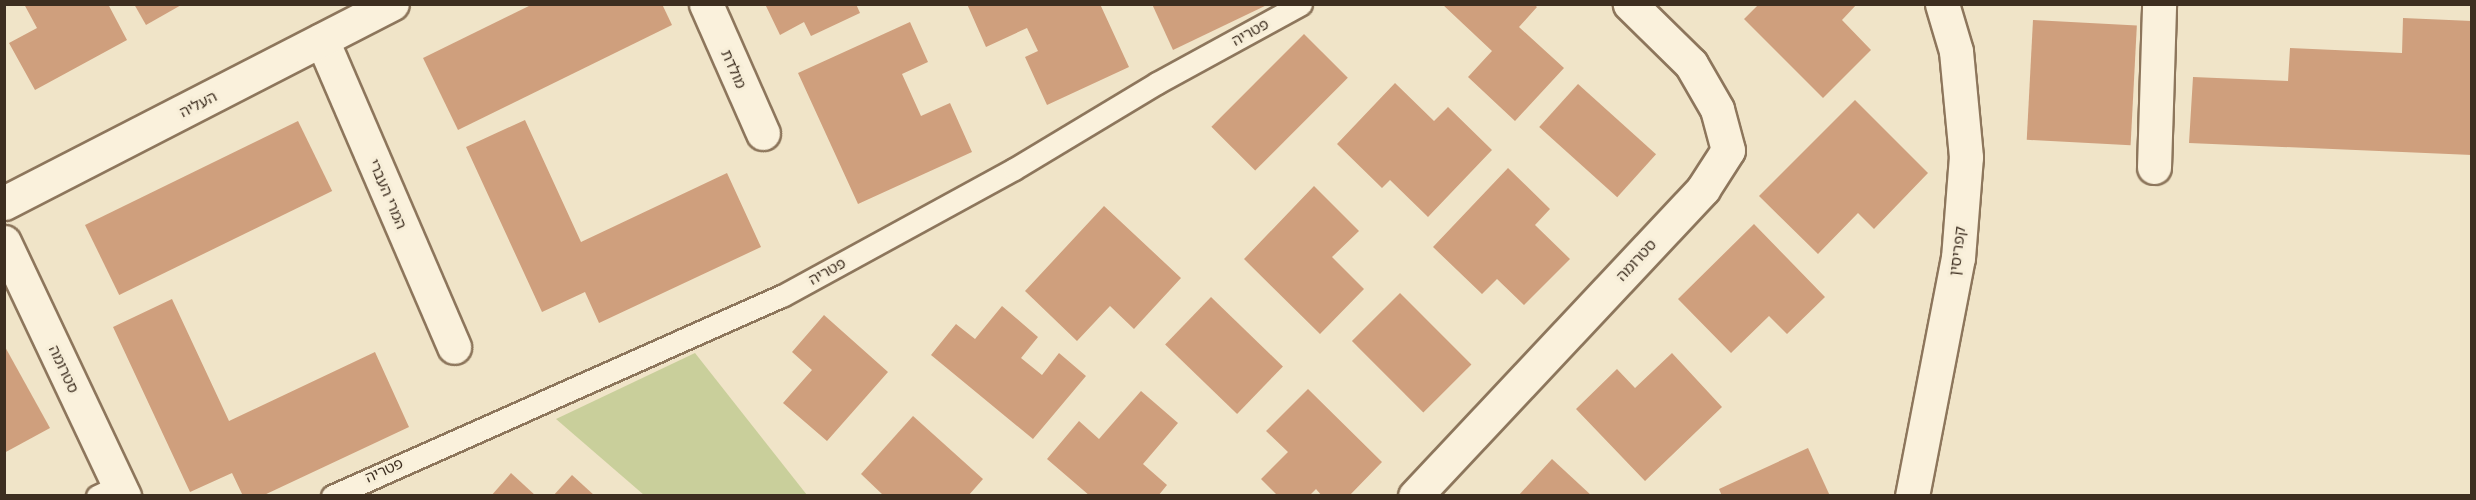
<!DOCTYPE html>
<meta charset="utf-8">
<style>
body{margin:0}
#map{position:relative;width:2476px;height:500px;overflow:hidden;background:#f0e4c8;font-family:"Noto Serif","Noto Sans Hebrew",serif}
div>[style]{position:absolute}
[style*='--x']{left:calc(var(--x)*1px);top:calc(var(--y)*1px);width:calc(var(--w)*1px);rotate:calc(var(--a)*1deg)}
.green>*{inset:0;background:#c9cf9b}
.building>*{inset:0;background:#cf9f7d;transform-origin:0 0}
.roads{filter:drop-shadow(2px 0 #8d765c) drop-shadow(-2px 0 #8d765c) drop-shadow(0 2px #8d765c) drop-shadow(0 -2px #8d765c)}
.service>*{height:21px;margin:-10.5px;padding:0 10.5px;transform-origin:10.5px;border-radius:10.5px;background:#faf1dc}
.minor>*{height:33px;margin:-16.5px;padding:0 16.5px;transform-origin:16.5px;border-radius:16.5px;background:#faf1dc}
span{translate:-50% -50%;white-space:nowrap;text-align:center;line-height:1.15;-webkit-text-stroke:6px #f7eed8;paint-order:stroke}
.street-label{font-size:15px;color:#3d2e20}
.frame{position:absolute;inset:0;border:6px solid #3d2e20;pointer-events:none}
</style>
<div id="map">
<div class="green">
<div style="clip-path:polygon(695px 353px,807px 495px,644px 495px,556px 419px)"></div>
</div>
<div class="building">
<div style="clip-path:polygon(24px 4px,108px 4px,127px 40px,35px 90px,9px 43px,37px 28px)"></div>
<div style="clip-path:polygon(134px 4px,183px 4px,146px 25px)"></div>
<div style="clip-path:polygon(533px 4px,662px 4px,672px 25px,458px 130px,423px 58px)"></div>
<div style="clip-path:polygon(765px 4px,856px 4px,860px 13px,811px 36px,804px 22px,780px 35px)"></div>
<div style="clip-path:polygon(967px 4px,1100px 4px,1129px 67px,1047px 105px,1025px 57px,1038px 51px,1027px 28px,986px 47px)"></div>
<div style="clip-path:polygon(1152px 4px,1269px 4px,1173px 50px)"></div>
<div style="clip-path:polygon(1442px 4px,1534px 4px,1537px 7px,1519px 27px,1564px 68px,1515px 121px,1468px 77px,1492px 51px)"></div>
<div style="clip-path:polygon(1759px 4px,1857px 4px,1842px 20px,1871px 50px,1823px 98px,1744px 19px)"></div>
<div style="clip-path:polygon(2403px 18px,2472px 21px,2472px 155px,2189px 143px,2193px 77px,2288px 81px,2290px 48px,2402px 53px)"></div>
<div style="left:2033px;top:20px;width:104px;height:120px;rotate:3deg"></div>
<div style="clip-path:polygon(910px 22px,928px 62px,902px 74px,921px 116px,950px 103px,972px 152px,858px 204px,798px 73px)"></div>
<div style="left:1304px;top:34px;width:62px;height:131px;rotate:45deg"></div>
<div style="clip-path:polygon(1395px 83px,1434px 121px,1448px 107px,1492px 150px,1428px 217px,1390px 180px,1382px 188px,1337px 144px)"></div>
<div style="left:1578px;top:84px;width:105px;height:58px;rotate:42deg"></div>
<div style="clip-path:polygon(1855px 100px,1928px 173px,1874px 229px,1858px 213px,1818px 254px,1759px 196px)"></div>
<div style="clip-path:polygon(525px 120px,581px 242px,727px 173px,761px 247px,599px 323px,585px 292px,542px 312px,466px 147px)"></div>
<div style="left:298px;top:121px;width:78px;height:237px;rotate:64deg"></div>
<div style="clip-path:polygon(1508px 168px,1550px 209px,1535px 225px,1570px 259px,1524px 305px,1497px 279px,1482px 294px,1433px 247px)"></div>
<div style="clip-path:polygon(1314px 186px,1359px 231px,1332px 257px,1364px 289px,1320px 334px,1244px 259px)"></div>
<div style="clip-path:polygon(1104px 206px,1181px 278px,1134px 329px,1110px 306px,1077px 341px,1025px 291px)"></div>
<div style="clip-path:polygon(1754px 224px,1825px 297px,1787px 334px,1769px 316px,1731px 353px,1678px 299px)"></div>
<div style="left:1400px;top:293px;width:101px;height:68px;rotate:45deg"></div>
<div style="left:1211px;top:297px;width:100px;height:66px;rotate:44deg"></div>
<div style="clip-path:polygon(172px 299px,229px 421px,375px 352px,409px 427px,262px 496px,243px 496px,232px 473px,190px 492px,113px 327px)"></div>
<div style="clip-path:polygon(1002px 306px,1038px 337px,1021px 358px,1042px 375px,1059px 353px,1086px 376px,1033px 439px,931px 355px,956px 324px,975px 339px)"></div>
<div style="clip-path:polygon(824px 315px,888px 372px,827px 441px,783px 403px,812px 370px,792px 352px)"></div>
<div style="clip-path:polygon(4px 345px,50px 428px,4px 453px)"></div>
<div style="clip-path:polygon(1672px 353px,1722px 407px,1645px 481px,1576px 409px,1617px 369px,1635px 388px)"></div>
<div style="clip-path:polygon(1308px 389px,1382px 462px,1349px 496px,1322px 496px,1316px 489px,1309px 496px,1278px 496px,1261px 479px,1288px 452px,1266px 431px)"></div>
<div style="clip-path:polygon(1141px 391px,1178px 423px,1143px 464px,1167px 485px,1158px 496px,1090px 496px,1047px 459px,1079px 421px,1099px 439px)"></div>
<div style="clip-path:polygon(913px 416px,983px 479px,968px 496px,884px 496px,861px 474px)"></div>
<div style="clip-path:polygon(1808px 448px,1830px 496px,1722px 496px,1719px 489px)"></div>
<div style="clip-path:polygon(1552px 459px,1592px 496px,1518px 496px)"></div>
<div style="clip-path:polygon(511px 473px,536px 496px,491px 496px)"></div>
<div style="clip-path:polygon(572px 475px,595px 496px,553px 496px)"></div>
</div>
<div class="roads">
<div class="service">
<div style="--x:97;--y:496;--w:23;--a:-25"></div>
<div style="--x:332;--y:496;--w:492;--a:-24"></div>
<div style="--x:782;--y:296;--w:264;--a:-28.7"></div>
<div style="--x:1014;--y:169;--w:167;--a:-31"></div>
<div style="--x:1157;--y:83;--w:164;--a:-28.7"></div>
</div>
<div class="minor">
<div style="--x:706;--y:4;--w:141;--a:66.2"></div>
<div style="--x:322;--y:40;--w:334;--a:66.7"></div>
<div style="--x:2154;--y:167;--w:163;--a:-88.2"></div>
<div style="--x:4;--y:203;--w:436;--a:-27.2"></div>
<div style="--x:4;--y:242;--w:281;--a:64.7"></div>
<div style="--x:1415;--y:496;--w:421;--a:-46.8"></div>
<div style="--x:1703;--y:189;--w:46;--a:-57.3"></div>
<div style="--x:1728;--y:150;--w:42;--a:-105"></div>
<div style="--x:1717;--y:109;--w:52;--a:-120"></div>
<div style="--x:1691;--y:64;--w:86;--a:-135.5"></div>
<div style="--x:1912;--y:496;--w:242;--a:-79.1"></div>
<div style="--x:1958;--y:258;--w:101;--a:-85.5"></div>
<div style="--x:1966;--y:157;--w:106;--a:-95.4"></div>
<div style="--x:1956;--y:51;--w:49;--a:-106.6"></div>
</div>
</div>
<div class="street-label">
<span style="left:1250px;top:32px;rotate:-29deg">פטריה</span>
<span style="left:734px;top:69px;rotate:66deg">מולדת</span>
<span style="left:198px;top:104px;rotate:-27deg">העליה</span>
<span style="left:388px;top:194px;rotate:67deg">המרי העברי</span>
<span style="left:1957px;top:251px;rotate:-83deg">קפריסין</span>
<span style="left:1636px;top:260px;rotate:-47deg">סטרומה</span>
<span style="left:827px;top:271px;rotate:-29deg">פטריה</span>
<span style="left:64px;top:369px;rotate:65deg">סטרומה</span>
<span style="left:384px;top:470px;rotate:-24deg">פטריה</span>
</div>
<div class="frame"></div>
</div>
